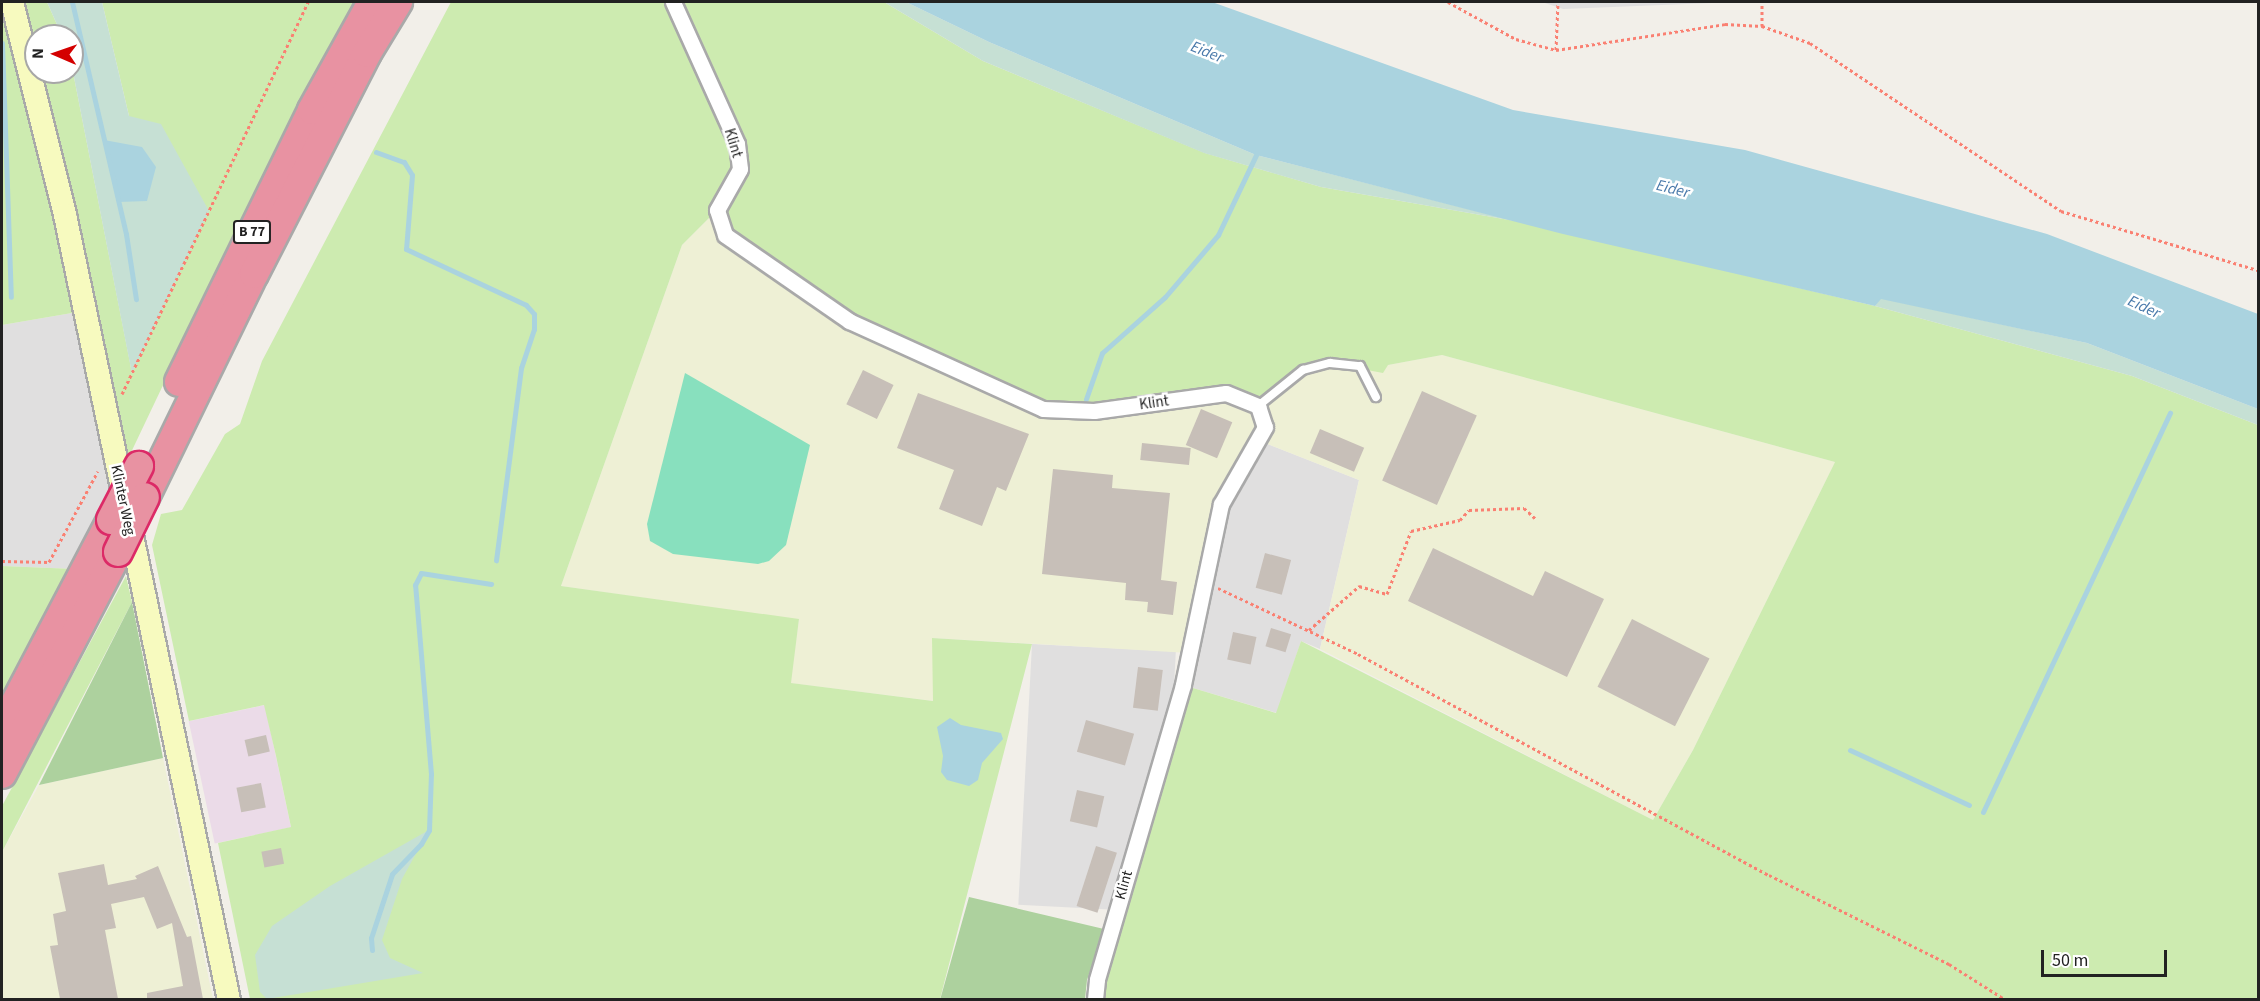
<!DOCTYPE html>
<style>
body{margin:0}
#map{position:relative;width:2260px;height:1001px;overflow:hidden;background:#f2efe9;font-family:"Source Sans 3",sans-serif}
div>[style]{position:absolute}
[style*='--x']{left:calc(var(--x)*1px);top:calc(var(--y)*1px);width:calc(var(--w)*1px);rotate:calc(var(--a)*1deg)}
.residential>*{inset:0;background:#e0dfdf;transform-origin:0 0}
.industrial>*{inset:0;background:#ebdbe8;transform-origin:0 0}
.farmland>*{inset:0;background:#eef0d5}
.grass>*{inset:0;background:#cdebb0}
.forest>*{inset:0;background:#add19e}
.wetland>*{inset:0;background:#c6e0d4}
.pitch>*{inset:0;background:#88e0be}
.water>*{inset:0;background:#aad3df}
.stream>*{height:5px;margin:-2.5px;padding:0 2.5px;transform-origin:2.5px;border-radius:2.5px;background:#aad3df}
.building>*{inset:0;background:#c7bfb8;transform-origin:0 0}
.path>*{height:3px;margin-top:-1.5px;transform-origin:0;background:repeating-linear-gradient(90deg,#fa8072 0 3px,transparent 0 6px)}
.roads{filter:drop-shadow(2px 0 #a9a9a9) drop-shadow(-2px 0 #a9a9a9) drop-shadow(0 2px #a9a9a9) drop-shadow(0 -2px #a9a9a9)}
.lane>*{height:8px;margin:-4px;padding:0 4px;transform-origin:4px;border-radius:4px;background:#fff}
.street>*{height:15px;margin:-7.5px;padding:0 7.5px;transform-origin:7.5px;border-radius:7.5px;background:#fff}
.secondary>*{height:22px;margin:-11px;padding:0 11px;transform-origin:11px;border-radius:11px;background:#f7fabf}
.highway>*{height:28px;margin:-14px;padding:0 14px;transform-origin:14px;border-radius:14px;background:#e892a2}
.bridges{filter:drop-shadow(2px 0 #dc2a67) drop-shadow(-2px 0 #dc2a67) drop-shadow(0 2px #dc2a67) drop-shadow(0 -2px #dc2a67)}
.highway-bridge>*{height:28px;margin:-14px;padding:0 14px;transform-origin:14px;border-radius:14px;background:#e892a2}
span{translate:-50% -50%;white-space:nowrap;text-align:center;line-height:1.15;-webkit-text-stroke:5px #fff;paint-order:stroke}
.shield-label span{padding:2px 4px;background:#fff;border:2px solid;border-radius:4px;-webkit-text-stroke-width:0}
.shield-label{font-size:14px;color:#222;font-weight:700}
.street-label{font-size:15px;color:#222}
.water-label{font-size:16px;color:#4a7aab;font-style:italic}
.frame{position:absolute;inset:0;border:3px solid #222;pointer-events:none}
.north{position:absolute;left:24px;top:24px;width:60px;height:60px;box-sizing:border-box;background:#fff;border:2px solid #a7a7a7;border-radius:50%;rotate:272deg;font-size:16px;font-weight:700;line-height:24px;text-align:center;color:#222}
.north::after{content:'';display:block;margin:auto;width:21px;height:27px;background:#d40000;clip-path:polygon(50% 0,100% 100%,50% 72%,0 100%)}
.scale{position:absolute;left:2041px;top:950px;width:126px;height:27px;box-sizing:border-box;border:3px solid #222;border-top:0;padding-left:8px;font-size:18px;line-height:21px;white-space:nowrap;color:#222;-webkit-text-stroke:4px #fff;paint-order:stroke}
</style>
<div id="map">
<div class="residential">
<div style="clip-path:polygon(1542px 2px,1736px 2px,1563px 9px)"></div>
<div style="clip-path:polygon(72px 313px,112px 496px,75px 569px,2px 566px,2px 325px)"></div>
<div style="clip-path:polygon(1260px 441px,1359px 480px,1320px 649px,1301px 641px,1277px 713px,1183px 685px,1221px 504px)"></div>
<div style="left:1032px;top:644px;width:144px;height:261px;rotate:3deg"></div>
</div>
<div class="industrial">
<div style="left:265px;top:705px;width:125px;height:78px;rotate:78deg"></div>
</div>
<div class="farmland">
<div style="clip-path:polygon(717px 210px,1303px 370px,1330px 363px,1388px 365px,1442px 355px,1835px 462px,1693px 750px,1653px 820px,1320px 649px,1359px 480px,1260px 441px,1221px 504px,1189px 653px,933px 638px,934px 701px,790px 683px,799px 620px,561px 586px,682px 245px)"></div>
<div style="clip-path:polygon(163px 758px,213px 999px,2px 1000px,2px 852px,39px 785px)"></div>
</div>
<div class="grass">
<div style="clip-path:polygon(2px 2px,47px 2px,62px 36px,36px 36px,36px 72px,72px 72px,72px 67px,132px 373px,129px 116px,102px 2px,356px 2px,253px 196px,126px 463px,118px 404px,99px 439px,72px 313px,2px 325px)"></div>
<div style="clip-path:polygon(451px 2px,884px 2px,983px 61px,1205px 153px,1321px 187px,1515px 221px,1875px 306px,2132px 376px,2258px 425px,2258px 999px,1095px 999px,1183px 685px,1276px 713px,1301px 641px,1653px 820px,1693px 750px,1835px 462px,1442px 355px,1388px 365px,1383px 373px,1330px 363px,1303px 370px,1258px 406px,1245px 398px,1043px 409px,849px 321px,725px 235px,717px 210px,682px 245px,561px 586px,799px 619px,791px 683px,933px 701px,932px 638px,1032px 644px,940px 999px,250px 999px,218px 843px,291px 827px,276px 756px,264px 705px,189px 721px,152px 545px,161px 514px,182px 510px,225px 434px,240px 424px,262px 361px)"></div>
<div style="clip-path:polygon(2px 566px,75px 569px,2px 700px)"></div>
<div style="clip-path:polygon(126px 576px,132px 602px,2px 852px,2px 806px)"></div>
</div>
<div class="forest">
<div style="clip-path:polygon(132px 602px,163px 758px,39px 785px)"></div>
<div style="clip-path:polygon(969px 897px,1104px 929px,1087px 980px,1085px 999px,940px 1000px)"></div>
</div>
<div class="wetland">
<div style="clip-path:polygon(47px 2px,102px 2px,129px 116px,161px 124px,209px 211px,132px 374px,72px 67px,72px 36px,62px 36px)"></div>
<div style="clip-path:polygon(884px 2px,906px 2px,989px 42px,1256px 155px,1515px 221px,1321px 187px,1204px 153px,983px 61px)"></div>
<div style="clip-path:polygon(1880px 298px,2087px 343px,2258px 409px,2258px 425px,2132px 376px,1875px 306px)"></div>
<div style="clip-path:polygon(429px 830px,402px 879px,382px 940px,390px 958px,423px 973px,267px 999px,260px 992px,255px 955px,272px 926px,330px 886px)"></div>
</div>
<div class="pitch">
<div style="clip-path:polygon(685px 373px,810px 445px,786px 545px,769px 561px,758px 564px,673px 554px,650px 541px,647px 524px)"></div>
</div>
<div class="water">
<div style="clip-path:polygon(906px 2px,1212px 2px,1513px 110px,1745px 150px,2047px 234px,2258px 314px,2258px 409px,2087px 343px,1881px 299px,1875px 306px,1563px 234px,1256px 155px,989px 42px)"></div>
<div style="clip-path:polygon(104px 140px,142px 147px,156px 167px,147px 201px,118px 202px)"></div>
<div style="clip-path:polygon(950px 718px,961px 725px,1001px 733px,1003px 739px,982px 763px,978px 780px,969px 786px,947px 780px,941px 772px,943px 756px,937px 727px)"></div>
</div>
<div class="stream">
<div style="--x:72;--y:2;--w:238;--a:76.9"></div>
<div style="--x:126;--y:234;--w:66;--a:81.3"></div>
<div style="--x:2;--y:43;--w:254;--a:88"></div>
<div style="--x:376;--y:152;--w:30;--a:20"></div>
<div style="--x:404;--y:162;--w:15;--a:58"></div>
<div style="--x:412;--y:175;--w:74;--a:94.6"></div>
<div style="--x:406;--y:249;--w:132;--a:25"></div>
<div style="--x:526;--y:305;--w:12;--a:48"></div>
<div style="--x:534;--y:314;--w:15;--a:90"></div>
<div style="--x:534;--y:329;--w:41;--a:108.4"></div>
<div style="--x:521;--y:368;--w:194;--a:97.4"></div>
<div style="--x:1086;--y:399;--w:49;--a:-70.8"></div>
<div style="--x:1102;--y:353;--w:84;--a:-41.6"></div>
<div style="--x:1165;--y:297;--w:82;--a:-49.5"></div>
<div style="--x:1218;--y:235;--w:89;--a:-64.6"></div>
<div style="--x:1850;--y:750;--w:131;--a:24.8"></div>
<div style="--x:1983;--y:812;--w:441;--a:-64.9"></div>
<div style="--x:372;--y:950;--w:12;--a:-95"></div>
<div style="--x:371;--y:938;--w:67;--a:-71.8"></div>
<div style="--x:392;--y:874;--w:42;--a:-46"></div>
<div style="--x:421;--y:844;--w:16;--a:-60"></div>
<div style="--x:429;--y:830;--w:56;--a:-88"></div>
<div style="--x:431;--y:774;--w:190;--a:-94.8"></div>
<div style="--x:415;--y:585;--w:13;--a:-63"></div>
<div style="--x:421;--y:573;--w:71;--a:8.9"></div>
</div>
<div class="building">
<div style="left:863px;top:370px;width:34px;height:38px;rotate:26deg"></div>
<div style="left:1422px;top:391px;width:60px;height:98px;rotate:24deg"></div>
<div style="clip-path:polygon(918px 393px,1029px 434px,1006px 491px,997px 487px,982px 526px,939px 509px,954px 470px,897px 448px)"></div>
<div style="left:1201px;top:409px;width:34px;height:39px;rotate:23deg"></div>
<div style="left:1320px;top:429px;width:48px;height:26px;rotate:23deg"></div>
<div style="left:1142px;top:443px;width:49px;height:17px;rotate:6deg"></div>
<div style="clip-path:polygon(1053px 469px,1113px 475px,1112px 488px,1170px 493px,1161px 580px,1177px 582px,1173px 615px,1147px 612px,1148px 602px,1125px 600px,1126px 583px,1042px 574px)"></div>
<div style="clip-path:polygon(1433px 548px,1533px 596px,1545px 571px,1604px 599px,1567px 677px,1408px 601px)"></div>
<div style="left:1265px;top:553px;width:27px;height:36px;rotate:15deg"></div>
<div style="left:1632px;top:619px;width:87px;height:76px;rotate:27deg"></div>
<div style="left:1271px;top:628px;width:21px;height:19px;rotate:17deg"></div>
<div style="left:1233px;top:632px;width:24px;height:28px;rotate:12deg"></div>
<div style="left:1138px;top:667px;width:25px;height:41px;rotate:7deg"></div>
<div style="left:1086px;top:720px;width:50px;height:33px;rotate:16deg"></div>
<div style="left:266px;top:735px;width:17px;height:22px;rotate:77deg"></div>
<div style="left:261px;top:783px;width:25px;height:25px;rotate:79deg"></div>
<div style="left:1077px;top:790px;width:28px;height:32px;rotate:13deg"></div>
<div style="left:1096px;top:846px;width:22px;height:63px;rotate:18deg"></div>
<div style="left:281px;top:848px;width:16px;height:20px;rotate:79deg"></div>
<div style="clip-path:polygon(104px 864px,108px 885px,137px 879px,135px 876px,158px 866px,187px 937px,191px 936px,203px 999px,147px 999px,147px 993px,183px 986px,172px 923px,157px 929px,144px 897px,111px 904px,116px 928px,105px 930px,118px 999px,60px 999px,50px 946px,58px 945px,53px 914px,66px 911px,58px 873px)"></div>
</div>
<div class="path">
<div style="--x:1448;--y:2;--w:77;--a:28.6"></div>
<div style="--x:1516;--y:39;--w:41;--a:15.4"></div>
<div style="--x:1556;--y:50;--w:171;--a:-8.7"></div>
<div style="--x:1725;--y:24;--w:37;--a:3"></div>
<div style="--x:1762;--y:26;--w:51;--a:19.5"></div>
<div style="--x:1810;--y:43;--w:302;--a:33.8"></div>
<div style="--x:2061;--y:211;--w:206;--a:16.7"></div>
<div style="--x:1762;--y:26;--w:24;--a:-90"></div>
<div style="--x:1556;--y:50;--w:48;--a:-87.6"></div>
<div style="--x:122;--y:394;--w:434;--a:-64.6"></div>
<div style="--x:2;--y:561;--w:47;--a:1.2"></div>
<div style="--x:49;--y:562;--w:103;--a:-61.7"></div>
<div style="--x:1218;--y:588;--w:155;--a:25.2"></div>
<div style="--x:1358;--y:654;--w:467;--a:28.3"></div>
<div style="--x:1769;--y:875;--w:201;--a:26.3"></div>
<div style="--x:1949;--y:964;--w:67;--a:32.3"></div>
<div style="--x:1309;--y:630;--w:67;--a:-41.3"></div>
<div style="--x:1359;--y:586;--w:29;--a:16"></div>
<div style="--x:1387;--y:594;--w:67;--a:-69.1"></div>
<div style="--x:1411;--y:531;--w:50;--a:-12.7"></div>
<div style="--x:1460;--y:520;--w:13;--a:-48"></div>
<div style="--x:1469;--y:510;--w:55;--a:-2.1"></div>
<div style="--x:1524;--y:508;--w:16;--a:43"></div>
</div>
<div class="roads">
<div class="lane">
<div style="--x:1258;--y:406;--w:58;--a:-38.7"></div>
<div style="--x:1303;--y:370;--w:28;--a:-15"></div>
<div style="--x:1330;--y:363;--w:30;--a:6"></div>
<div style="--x:1360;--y:366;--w:35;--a:63"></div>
</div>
<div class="street">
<div style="--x:673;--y:2;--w:156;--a:65.7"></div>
<div style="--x:737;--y:144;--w:25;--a:83"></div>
<div style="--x:740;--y:169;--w:47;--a:119.3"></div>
<div style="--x:717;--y:210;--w:26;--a:72"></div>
<div style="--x:725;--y:235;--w:151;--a:34.7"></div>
<div style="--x:849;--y:321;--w:213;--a:24.4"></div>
<div style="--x:1043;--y:409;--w:51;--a:2.2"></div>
<div style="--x:1094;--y:411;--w:133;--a:-7.8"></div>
<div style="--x:1226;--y:393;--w:35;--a:22"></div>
<div style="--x:1258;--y:406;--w:22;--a:72"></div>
<div style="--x:1265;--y:427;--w:89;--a:119.7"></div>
<div style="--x:1221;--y:504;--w:185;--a:101.9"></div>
<div style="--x:1183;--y:685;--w:307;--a:106.3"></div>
<div style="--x:1097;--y:980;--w:20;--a:96"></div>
</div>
<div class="secondary">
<div style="--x:12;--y:2;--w:219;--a:76"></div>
<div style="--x:65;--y:215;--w:802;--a:78.2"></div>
</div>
<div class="highway">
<div style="--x:179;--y:382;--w:303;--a:-63.9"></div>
<div style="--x:312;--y:110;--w:124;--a:-60.9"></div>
<div style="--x:145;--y:497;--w:248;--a:-64"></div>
<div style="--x:254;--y:274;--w:248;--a:-62.9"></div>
<div style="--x:367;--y:53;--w:60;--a:-58.7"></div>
<div style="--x:2;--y:728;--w:235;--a:-62.3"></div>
<div style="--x:2;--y:774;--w:250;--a:-62.4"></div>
</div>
</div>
<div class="bridges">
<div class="highway-bridge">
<div style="--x:111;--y:520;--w:61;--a:-62.6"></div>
<div style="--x:118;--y:552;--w:61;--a:-63.9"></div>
</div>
</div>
<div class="shield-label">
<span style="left:252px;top:232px">B 77</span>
</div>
<div class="street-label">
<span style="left:733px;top:143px;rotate:73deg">Klint</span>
<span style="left:1154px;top:403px;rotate:-8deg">Klint</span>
<span style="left:123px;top:500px;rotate:78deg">Klinter Weg</span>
<span style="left:1124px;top:885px;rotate:-74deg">Klint</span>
</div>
<div class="water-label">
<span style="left:1207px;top:52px;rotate:22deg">Eider</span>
<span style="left:1673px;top:189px;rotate:14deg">Eider</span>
<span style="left:2144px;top:307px;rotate:25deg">Eider</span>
</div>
<div class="frame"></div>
<div class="north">N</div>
<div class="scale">50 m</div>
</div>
